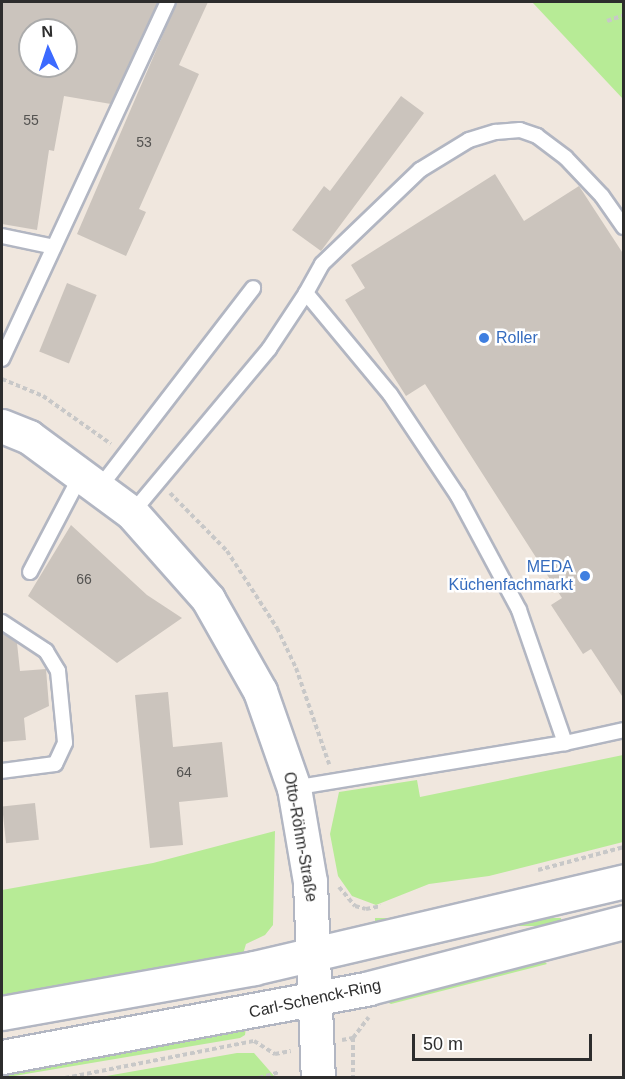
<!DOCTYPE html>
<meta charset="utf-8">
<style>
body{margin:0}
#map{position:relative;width:625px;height:1079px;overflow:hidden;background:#f0e7de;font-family:Arial,sans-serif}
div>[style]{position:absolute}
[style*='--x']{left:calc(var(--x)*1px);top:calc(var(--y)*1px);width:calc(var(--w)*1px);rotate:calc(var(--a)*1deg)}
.green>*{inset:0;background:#b7eb96;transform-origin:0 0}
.building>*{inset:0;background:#cbc4bd;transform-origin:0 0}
.path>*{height:4px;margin-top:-2px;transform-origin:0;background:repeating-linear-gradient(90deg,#c8c8c8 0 4.5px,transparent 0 7.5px)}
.roads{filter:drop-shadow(2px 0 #b2b6c2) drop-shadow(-2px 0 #b2b6c2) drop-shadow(0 2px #b2b6c2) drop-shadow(0 -2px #b2b6c2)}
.service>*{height:14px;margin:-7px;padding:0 7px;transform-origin:7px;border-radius:7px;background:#fff}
.tertiary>*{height:33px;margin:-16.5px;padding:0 16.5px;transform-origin:16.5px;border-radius:16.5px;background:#fff}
.secondary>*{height:33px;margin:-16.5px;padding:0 16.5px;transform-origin:16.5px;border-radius:16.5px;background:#fff}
.dots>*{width:16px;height:16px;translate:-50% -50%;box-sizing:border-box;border:3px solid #fff;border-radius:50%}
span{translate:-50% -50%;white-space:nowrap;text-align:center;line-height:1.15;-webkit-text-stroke:5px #fff;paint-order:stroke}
.number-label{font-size:14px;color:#545351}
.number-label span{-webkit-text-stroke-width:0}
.shop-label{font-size:16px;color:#366cbe}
.left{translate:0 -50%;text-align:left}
.right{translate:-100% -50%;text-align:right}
.street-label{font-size:16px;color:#2d2d2d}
.frame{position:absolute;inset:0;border:3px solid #2d2d2d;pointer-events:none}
.north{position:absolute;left:18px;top:18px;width:60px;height:60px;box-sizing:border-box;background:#fff;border:2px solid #ababab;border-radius:50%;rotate:357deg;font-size:16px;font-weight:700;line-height:24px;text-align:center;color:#2d2d2d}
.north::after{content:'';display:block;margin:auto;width:21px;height:27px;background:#3c6aff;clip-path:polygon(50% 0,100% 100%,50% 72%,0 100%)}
.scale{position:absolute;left:412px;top:1034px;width:180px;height:27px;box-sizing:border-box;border:3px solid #2d2d2d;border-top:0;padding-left:8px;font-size:18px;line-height:21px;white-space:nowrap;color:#2d2d2d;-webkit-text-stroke:4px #fff;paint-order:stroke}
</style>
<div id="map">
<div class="green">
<div style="clip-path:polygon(531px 2px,623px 2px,623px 99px,533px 3px)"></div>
<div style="clip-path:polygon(623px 755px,623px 842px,489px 876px,429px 884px,376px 905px,352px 896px,338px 876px,330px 834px,339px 792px,417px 780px,420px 797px)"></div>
<div style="clip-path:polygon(275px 831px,273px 925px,265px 935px,246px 944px,243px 954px,2px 999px,2px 890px,153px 863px)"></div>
<div style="left:561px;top:918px;width:8px;height:186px;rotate:90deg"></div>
<div style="clip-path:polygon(542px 959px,547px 964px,391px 1004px,381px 999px)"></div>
<div style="left:246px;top:980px;width:9px;height:248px;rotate:90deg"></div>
<div style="clip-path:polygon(246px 1027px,245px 1035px,240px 1038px,2px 1078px,2px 1069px)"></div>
<div style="clip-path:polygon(237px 1053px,254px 1053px,275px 1077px,101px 1077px)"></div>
</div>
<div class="building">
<div style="clip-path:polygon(evenodd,2px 2px,158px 2px,111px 104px,64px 96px,54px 151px,49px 150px,37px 230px,2px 224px,2px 2px,30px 30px,66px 30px,66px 66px,30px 66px,30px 30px)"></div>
<div style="clip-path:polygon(177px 2px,208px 2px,179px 65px,199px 74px,139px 209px,146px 212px,126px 256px,77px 234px)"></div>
<div style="clip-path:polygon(401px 96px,424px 113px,321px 251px,292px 230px,324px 186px,330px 191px)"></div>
<div style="clip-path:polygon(495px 174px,524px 221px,579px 186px,624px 255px,624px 699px,591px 649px,583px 654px,551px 605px,562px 598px,425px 384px,406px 396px,345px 300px,365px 288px,351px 265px)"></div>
<div style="left:67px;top:283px;width:32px;height:74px;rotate:22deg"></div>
<div style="clip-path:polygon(71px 525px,147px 595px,182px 618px,117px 663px,28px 596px)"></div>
<div style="clip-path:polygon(2px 632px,17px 643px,20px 671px,46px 669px,49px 706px,24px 718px,26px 740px,2px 742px)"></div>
<div style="clip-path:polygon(168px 692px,173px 747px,222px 742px,228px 797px,179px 802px,183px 845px,150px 848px,135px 695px)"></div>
<div style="left:35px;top:803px;width:37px;height:33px;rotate:84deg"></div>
</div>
<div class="path">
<div style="--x:607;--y:21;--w:18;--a:-19"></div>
<div style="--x:2;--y:379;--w:44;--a:22.5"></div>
<div style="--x:43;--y:396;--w:83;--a:35.2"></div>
<div style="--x:170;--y:493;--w:81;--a:45.5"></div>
<div style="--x:227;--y:551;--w:92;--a:57"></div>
<div style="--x:277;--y:628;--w:44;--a:64.6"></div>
<div style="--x:296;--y:668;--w:102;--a:71"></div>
<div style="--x:538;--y:870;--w:89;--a:-15"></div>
<div style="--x:339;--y:887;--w:25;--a:50"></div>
<div style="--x:355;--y:906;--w:11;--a:15"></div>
<div style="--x:366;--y:909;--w:15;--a:-11"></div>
<div style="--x:353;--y:1038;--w:40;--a:90"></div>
<div style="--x:342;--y:1040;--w:11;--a:-10"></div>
<div style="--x:353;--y:1038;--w:26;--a:-53"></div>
<div style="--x:65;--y:1078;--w:193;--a:-11.1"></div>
<div style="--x:254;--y:1041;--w:25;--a:32"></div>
<div style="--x:275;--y:1054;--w:16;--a:-11"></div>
<div style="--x:259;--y:1078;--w:22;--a:-16"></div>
</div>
<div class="roads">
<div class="service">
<div style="--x:2;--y:236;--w:53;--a:11.9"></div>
<div style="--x:306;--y:293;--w:33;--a:-61"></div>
<div style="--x:322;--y:264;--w:136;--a:-43.8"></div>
<div style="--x:420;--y:170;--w:57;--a:-31.5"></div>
<div style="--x:469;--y:140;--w:28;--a:-17"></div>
<div style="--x:496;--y:132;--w:24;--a:-5"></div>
<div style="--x:520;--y:130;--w:18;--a:19"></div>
<div style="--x:537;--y:136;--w:36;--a:37"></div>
<div style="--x:566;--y:158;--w:52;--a:46.5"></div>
<div style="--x:602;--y:196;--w:38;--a:55"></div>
<div style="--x:2;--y:359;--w:394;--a:-65.1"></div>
<div style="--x:100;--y:487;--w:251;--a:-52.4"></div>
<div style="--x:132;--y:513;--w:214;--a:-50.1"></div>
<div style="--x:269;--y:349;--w:67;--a:-56.5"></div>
<div style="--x:306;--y:293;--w:131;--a:50.3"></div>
<div style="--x:390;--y:394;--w:123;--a:56.3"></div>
<div style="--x:458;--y:496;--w:129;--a:61.8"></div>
<div style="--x:519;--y:610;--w:141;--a:70.9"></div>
<div style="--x:565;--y:743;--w:275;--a:170.6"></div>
<div style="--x:30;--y:572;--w:110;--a:-62.3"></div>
<div style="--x:2;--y:622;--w:53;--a:33.4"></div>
<div style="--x:46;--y:651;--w:23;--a:59"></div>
<div style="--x:58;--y:671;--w:72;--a:84.4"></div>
<div style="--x:65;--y:743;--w:23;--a:115"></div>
<div style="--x:55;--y:764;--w:53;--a:172.5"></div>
<div style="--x:565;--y:743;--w:60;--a:-12.4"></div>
</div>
<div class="tertiary">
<div style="--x:2;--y:426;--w:29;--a:22"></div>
<div style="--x:29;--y:437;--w:128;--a:36.4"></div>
<div style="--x:132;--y:513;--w:115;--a:48.5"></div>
<div style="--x:208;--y:599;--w:106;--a:60.5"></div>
<div style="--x:260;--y:691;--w:103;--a:70.7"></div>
<div style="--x:294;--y:788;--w:95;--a:80.3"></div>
<div style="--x:310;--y:882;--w:196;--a:87.7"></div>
</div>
<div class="secondary">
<div style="--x:2;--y:1013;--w:256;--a:-10.1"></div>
<div style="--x:254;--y:968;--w:380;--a:-13.2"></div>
<div style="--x:2;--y:1057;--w:373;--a:-10.6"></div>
<div style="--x:369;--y:988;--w:263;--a:-14.5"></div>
</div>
</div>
<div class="dots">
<div style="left:484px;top:338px;background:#3f7fe0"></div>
<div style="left:585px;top:576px;background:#3f7fe0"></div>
</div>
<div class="number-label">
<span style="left:31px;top:120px">55</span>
<span style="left:144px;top:142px">53</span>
<span style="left:84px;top:579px">66</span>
<span style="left:184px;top:772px">64</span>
</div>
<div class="shop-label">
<span class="left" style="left:496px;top:338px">Roller</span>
<span class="right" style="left:573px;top:576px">MEDA<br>Küchenfachmarkt</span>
</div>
<div class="street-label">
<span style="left:300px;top:837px;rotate:80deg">Otto-Röhm-Straße</span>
<span style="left:315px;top:999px;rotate:-12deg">Carl-Schenck-Ring</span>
</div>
<div class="frame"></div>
<div class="north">N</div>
<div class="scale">50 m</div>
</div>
